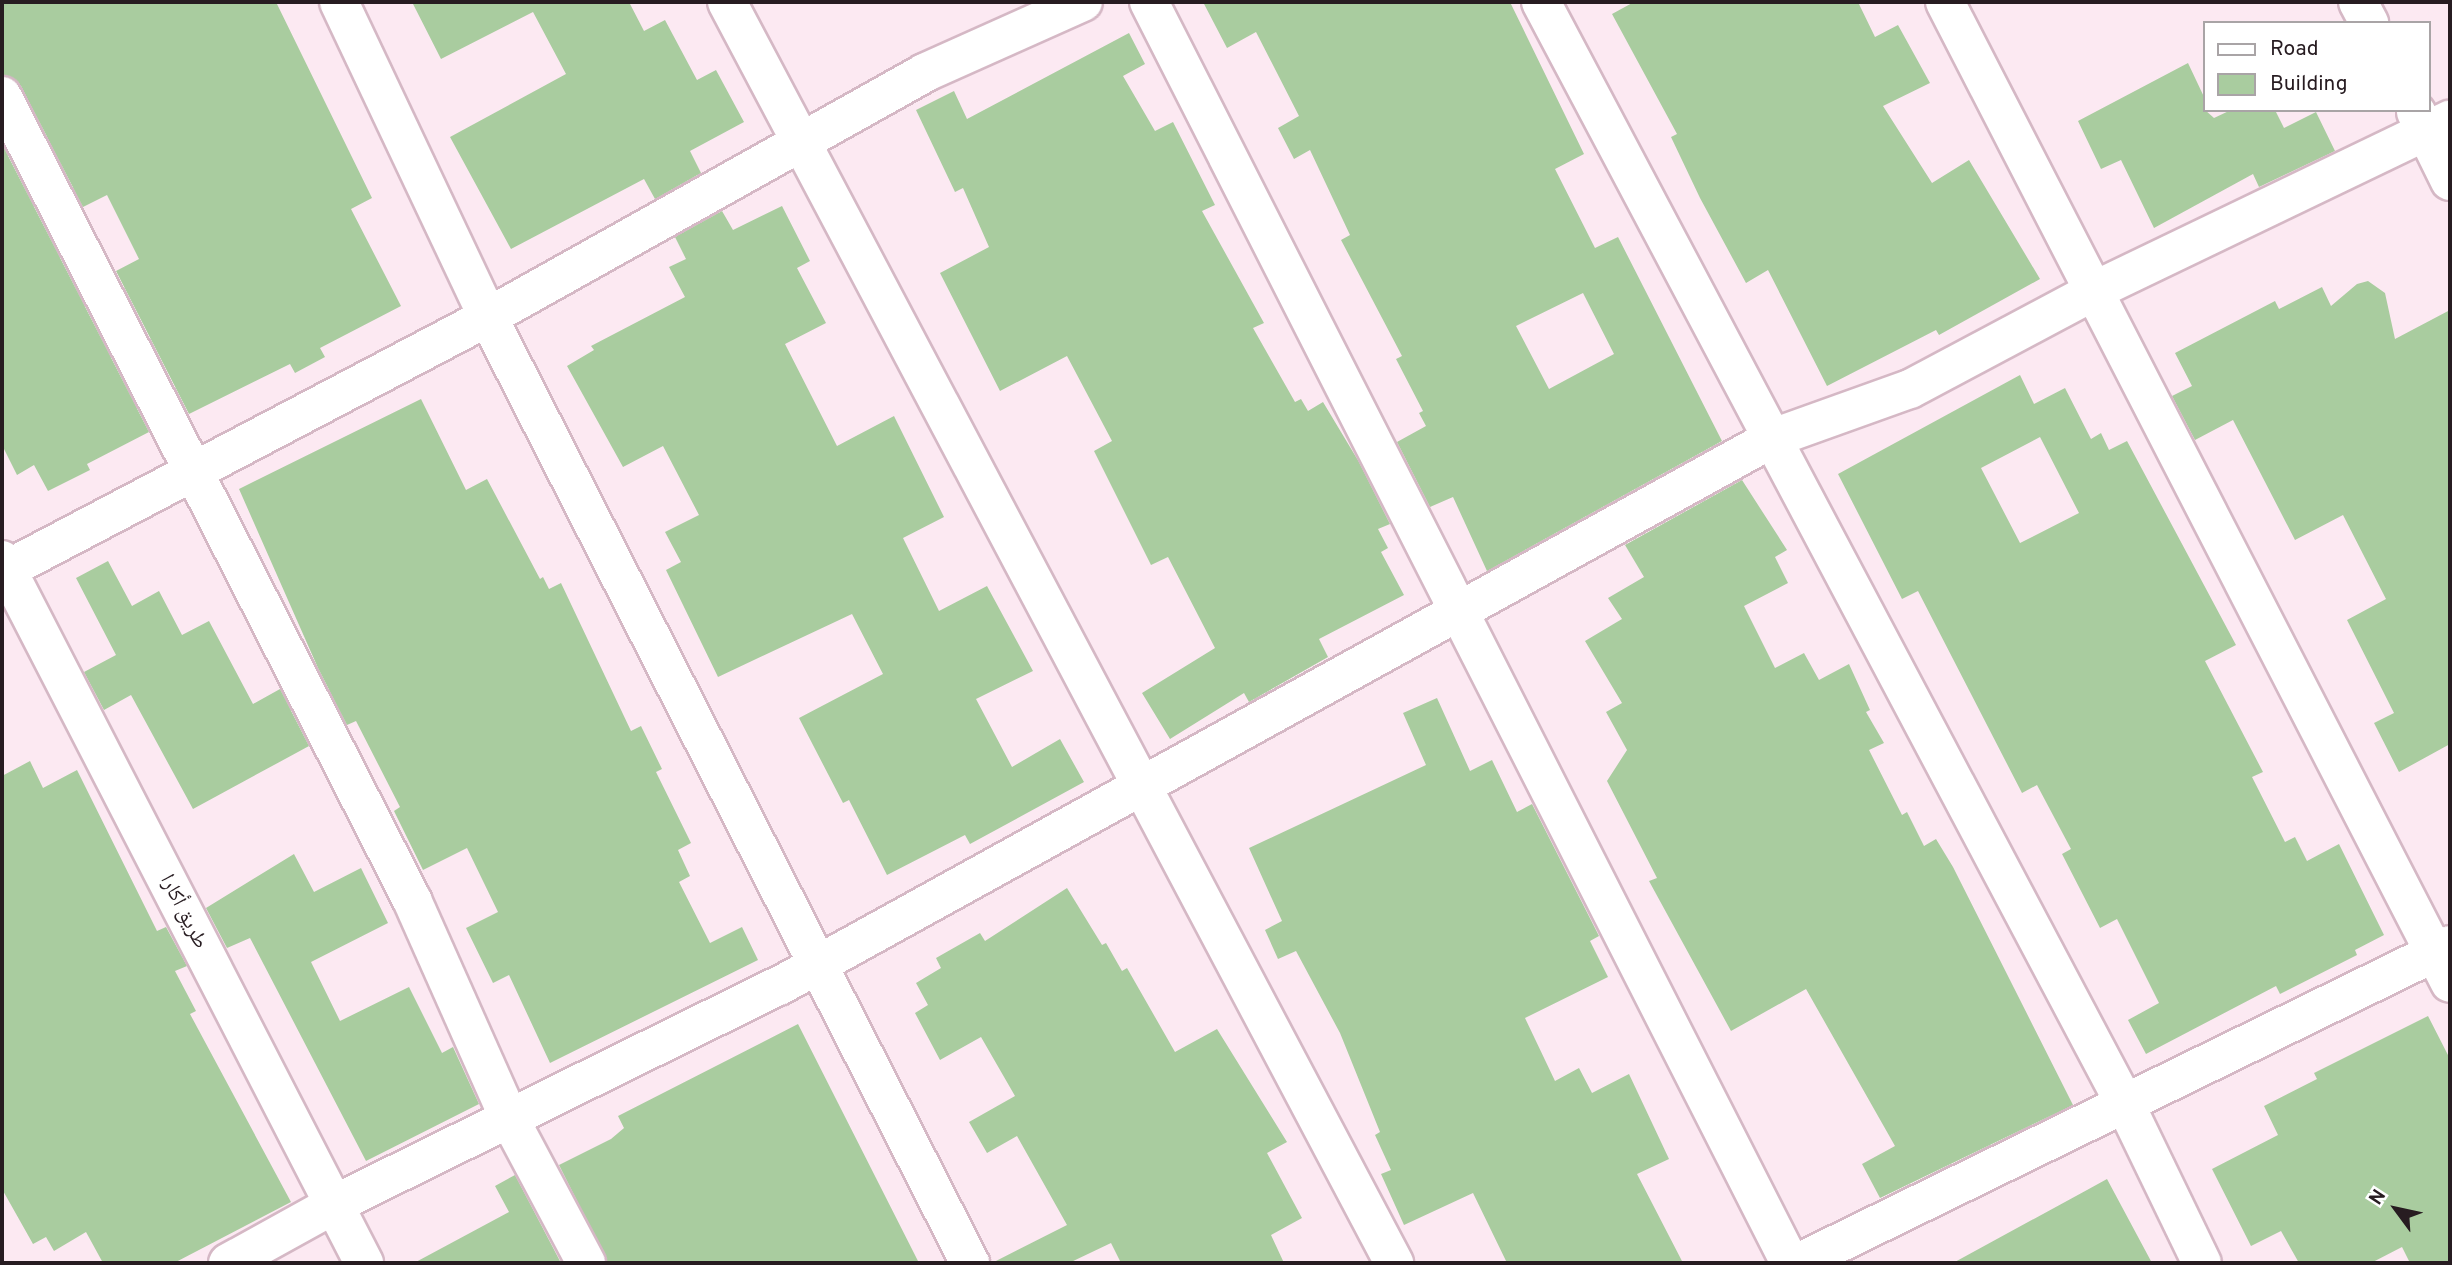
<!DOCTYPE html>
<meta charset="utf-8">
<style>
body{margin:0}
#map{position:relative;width:2452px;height:1265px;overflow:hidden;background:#fce9f2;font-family:Overpass,"Noto Naskh Arabic",sans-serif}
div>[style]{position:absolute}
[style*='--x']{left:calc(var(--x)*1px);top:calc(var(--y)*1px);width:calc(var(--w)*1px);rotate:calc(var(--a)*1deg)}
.building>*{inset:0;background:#a9cc9f}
.roads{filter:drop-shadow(2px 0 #d5b8c5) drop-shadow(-2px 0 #d5b8c5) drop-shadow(0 2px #d5b8c5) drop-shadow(0 -2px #d5b8c5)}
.street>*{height:38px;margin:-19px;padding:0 19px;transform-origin:19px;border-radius:19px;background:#fff}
.secondary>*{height:38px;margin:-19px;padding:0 19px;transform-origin:19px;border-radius:19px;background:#fff}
span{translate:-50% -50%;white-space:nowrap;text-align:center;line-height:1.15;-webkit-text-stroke:5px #fff;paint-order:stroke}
.street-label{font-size:21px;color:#271c21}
.frame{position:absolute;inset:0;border:4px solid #271c21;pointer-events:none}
.legend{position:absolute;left:2203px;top:21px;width:228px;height:91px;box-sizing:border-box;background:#fff;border:2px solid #a9a4a6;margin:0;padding:9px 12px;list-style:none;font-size:21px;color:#271c21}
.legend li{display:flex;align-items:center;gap:14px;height:35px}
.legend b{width:35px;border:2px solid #a9a4a6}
.north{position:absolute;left:2361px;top:1174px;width:70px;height:70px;-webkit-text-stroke:5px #fff;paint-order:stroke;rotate:303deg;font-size:19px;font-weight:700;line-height:28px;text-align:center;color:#271c21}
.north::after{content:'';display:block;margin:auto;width:24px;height:32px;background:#271c21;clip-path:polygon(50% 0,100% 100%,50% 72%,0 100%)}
</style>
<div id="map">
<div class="building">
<div style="clip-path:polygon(2px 2px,276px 2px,372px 198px,351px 209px,401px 306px,320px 348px,325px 357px,295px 373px,290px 364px,189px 414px,116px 271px,139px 259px,107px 195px,83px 207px,21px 86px,2px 74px)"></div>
<div style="clip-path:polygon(412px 2px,629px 2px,644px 31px,665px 20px,697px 80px,716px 70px,744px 122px,690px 151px,701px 173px,655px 199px,644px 179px,511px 249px,450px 137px,566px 74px,533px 12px,441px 59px)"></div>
<div style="clip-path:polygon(evenodd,1203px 2px,1510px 2px,1584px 154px,1555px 169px,1595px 248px,1618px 237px,1722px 441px,1487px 571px,1453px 497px,1430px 507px,1397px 442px,1426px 426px,1419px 413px,1423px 411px,1396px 359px,1402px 356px,1341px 240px,1350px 235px,1310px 150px,1294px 159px,1278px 128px,1299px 116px,1256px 32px,1227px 48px,1203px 2px,1583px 293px,1614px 354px,1549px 389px,1516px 326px,1583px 293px)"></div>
<div style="clip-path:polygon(1634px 2px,1858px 2px,1875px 37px,1898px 25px,1930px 83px,1883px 106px,1932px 183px,1969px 160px,2040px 279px,1939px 335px,1936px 330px,1827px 386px,1768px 270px,1746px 283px,1700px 198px,1671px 137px,1677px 134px,1612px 14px)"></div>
<div style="clip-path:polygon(1129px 33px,1145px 64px,1123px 76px,1155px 131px,1173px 122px,1215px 205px,1202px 211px,1264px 323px,1253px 328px,1295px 402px,1301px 399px,1308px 411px,1323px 402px,1359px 462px,1390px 524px,1378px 529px,1388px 548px,1381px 552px,1404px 595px,1319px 639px,1328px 657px,1249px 702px,1244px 693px,1170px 739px,1142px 693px,1215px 648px,1168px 557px,1151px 565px,1094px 451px,1112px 441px,1067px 356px,1000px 391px,940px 273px,989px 247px,963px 188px,955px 192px,916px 110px,954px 91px,967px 119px)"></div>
<div style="clip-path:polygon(2188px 63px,2205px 99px,2205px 110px,2214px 118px,2231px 110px,2275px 110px,2284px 128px,2316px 112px,2335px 151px,2259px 187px,2253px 174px,2154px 228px,2121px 160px,2101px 169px,2078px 121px)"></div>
<div style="clip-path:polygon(2px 144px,149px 432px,87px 464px,90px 470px,48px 491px,34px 465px,17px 475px,2px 445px)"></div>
<div style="clip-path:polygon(782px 206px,810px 261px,797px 268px,826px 323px,785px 344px,837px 446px,894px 416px,944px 517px,903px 538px,939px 611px,987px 586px,1033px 671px,976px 699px,1012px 767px,1060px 739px,1084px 782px,970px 844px,965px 835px,887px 875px,849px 800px,843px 803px,799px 718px,883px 674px,852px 614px,718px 677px,666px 570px,681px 562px,665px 532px,699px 515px,663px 446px,623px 467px,567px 366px,594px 350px,591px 346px,685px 297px,669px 267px,686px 259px,675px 237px,722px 211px,733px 230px)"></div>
<div style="clip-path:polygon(2368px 281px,2385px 293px,2395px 339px,2450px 310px,2450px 744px,2399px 772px,2374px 723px,2394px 713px,2347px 620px,2386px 599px,2343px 515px,2295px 540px,2233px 420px,2195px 440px,2172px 396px,2192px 386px,2175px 353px,2275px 301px,2279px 309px,2322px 287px,2331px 306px,2357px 284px)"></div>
<div style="clip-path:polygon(evenodd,2020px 375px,2034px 404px,2065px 388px,2091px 439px,2101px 433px,2109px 450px,2127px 441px,2236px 645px,2205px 661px,2263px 772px,2252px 777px,2285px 842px,2295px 837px,2307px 861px,2339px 844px,2384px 935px,2355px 950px,2357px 955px,2280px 994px,2276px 986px,2146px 1054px,2128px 1020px,2159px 1003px,2117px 919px,2100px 928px,2062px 854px,2071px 849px,2037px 785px,2022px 793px,1918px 591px,1902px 599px,1838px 474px,2020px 375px,2040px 437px,2079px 513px,2020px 543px,1981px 468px,2040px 437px)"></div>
<div style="clip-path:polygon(421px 399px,466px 490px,487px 479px,540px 579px,543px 577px,549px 589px,561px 583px,631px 731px,641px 726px,662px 769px,656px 772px,691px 843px,678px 850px,690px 876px,679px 882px,710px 943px,742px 927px,758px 960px,550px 1063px,509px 975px,493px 983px,466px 928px,498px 912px,467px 848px,423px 870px,394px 811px,400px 807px,356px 721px,347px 725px,318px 668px,239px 489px)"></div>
<div style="clip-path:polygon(1742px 480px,1787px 550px,1775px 557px,1788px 583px,1744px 606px,1775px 668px,1804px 653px,1819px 680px,1849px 664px,1870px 710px,1866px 712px,1884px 743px,1869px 750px,1902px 815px,1907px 812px,1924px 846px,1936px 839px,1953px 867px,2073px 1105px,1880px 1198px,1862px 1164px,1895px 1146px,1806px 989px,1731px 1031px,1649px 881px,1657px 878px,1607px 781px,1627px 750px,1606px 712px,1622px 703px,1585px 641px,1622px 619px,1608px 598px,1644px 577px,1625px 545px)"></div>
<div style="clip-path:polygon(108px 561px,132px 606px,159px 591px,182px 635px,209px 621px,253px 704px,280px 689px,309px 746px,193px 809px,131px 695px,104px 710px,84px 672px,116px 655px,76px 578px)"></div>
<div style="clip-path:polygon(1437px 698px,1470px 771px,1492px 760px,1517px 812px,1532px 804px,1599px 936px,1590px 941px,1608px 977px,1525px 1018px,1555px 1081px,1579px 1068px,1592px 1093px,1629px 1074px,1669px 1159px,1637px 1174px,1683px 1263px,1507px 1263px,1473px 1193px,1404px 1225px,1381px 1174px,1391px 1170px,1375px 1135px,1380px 1132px,1340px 1033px,1296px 951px,1278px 959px,1265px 930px,1282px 921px,1249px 848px,1426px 765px,1403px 713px)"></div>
<div style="clip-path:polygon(30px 761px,43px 788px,77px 770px,157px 931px,166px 927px,187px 966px,175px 971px,196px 1011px,190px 1014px,291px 1202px,174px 1263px,103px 1263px,86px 1232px,54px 1251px,46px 1237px,33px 1244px,2px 1189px,2px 776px)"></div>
<div style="clip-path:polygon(294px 854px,314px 892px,361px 868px,388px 923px,311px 962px,340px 1021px,409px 987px,442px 1053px,453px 1047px,479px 1104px,366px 1161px,250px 938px,227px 948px,206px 908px)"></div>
<div style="clip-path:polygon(1067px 888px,1102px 945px,1106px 943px,1122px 971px,1127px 968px,1175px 1052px,1217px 1029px,1287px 1142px,1267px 1153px,1302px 1218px,1271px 1235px,1284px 1263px,1121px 1263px,1111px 1243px,1069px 1263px,992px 1263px,1067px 1225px,1017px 1136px,987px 1153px,969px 1122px,1015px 1096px,981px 1037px,940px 1060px,915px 1013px,928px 1005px,916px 983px,941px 968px,936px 958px,980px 933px,985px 941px)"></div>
<div style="clip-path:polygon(2428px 1016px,2450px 1059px,2450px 1263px,2410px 1263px,2402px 1247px,2371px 1263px,2299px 1263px,2281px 1231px,2251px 1246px,2212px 1169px,2278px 1135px,2264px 1106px,2317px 1079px,2314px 1073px)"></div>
<div style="clip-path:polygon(798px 1024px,919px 1263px,608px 1263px,559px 1165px,611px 1139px,624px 1128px,618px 1116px)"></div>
<div style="clip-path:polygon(515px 1175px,561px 1263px,414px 1263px,509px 1212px,495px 1186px)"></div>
<div style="clip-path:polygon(2107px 1179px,2152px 1263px,1953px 1263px,2087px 1190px)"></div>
</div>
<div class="roads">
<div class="street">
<div style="--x:727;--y:2;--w:1427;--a:62.12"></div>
<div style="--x:1149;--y:2;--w:1415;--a:63.05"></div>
<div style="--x:1541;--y:2;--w:1249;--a:62.08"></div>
<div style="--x:2126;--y:1106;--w:174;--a:64.2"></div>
<div style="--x:1945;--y:2;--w:1103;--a:62.76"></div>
<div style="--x:2358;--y:2;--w:24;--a:62"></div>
<div style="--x:2;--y:96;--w:903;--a:62.98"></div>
<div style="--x:412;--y:900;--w:239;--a:66"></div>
<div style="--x:509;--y:1118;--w:164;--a:62"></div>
<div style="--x:2416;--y:112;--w:77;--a:63.8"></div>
<div style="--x:2;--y:560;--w:791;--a:62.75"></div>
<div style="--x:2;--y:572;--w:549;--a:-27.69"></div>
<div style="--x:488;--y:317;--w:500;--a:-29.2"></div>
<div style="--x:924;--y:73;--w:174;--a:-24.1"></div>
<div style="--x:228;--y:1263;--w:120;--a:-28.9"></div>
<div style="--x:333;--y:1205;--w:497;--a:-26.2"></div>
<div style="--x:779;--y:986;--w:1135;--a:-28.87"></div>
<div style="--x:1773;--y:438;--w:145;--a:-19.7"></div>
<div style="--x:1910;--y:389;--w:211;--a:-28"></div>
<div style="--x:2096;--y:290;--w:393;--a:-25.7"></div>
<div style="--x:1798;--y:1263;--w:725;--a:-26"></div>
</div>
<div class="secondary">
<div style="--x:339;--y:2;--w:348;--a:64.7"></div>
<div style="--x:488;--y:317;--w:1062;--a:63"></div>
</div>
</div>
<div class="street-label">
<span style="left:183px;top:912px;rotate:63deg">طريق أكارا</span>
</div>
<div class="frame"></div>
<ul class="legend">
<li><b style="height:9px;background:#fff"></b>Road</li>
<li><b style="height:19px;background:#a9cc9f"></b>Building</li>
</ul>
<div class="north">N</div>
</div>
